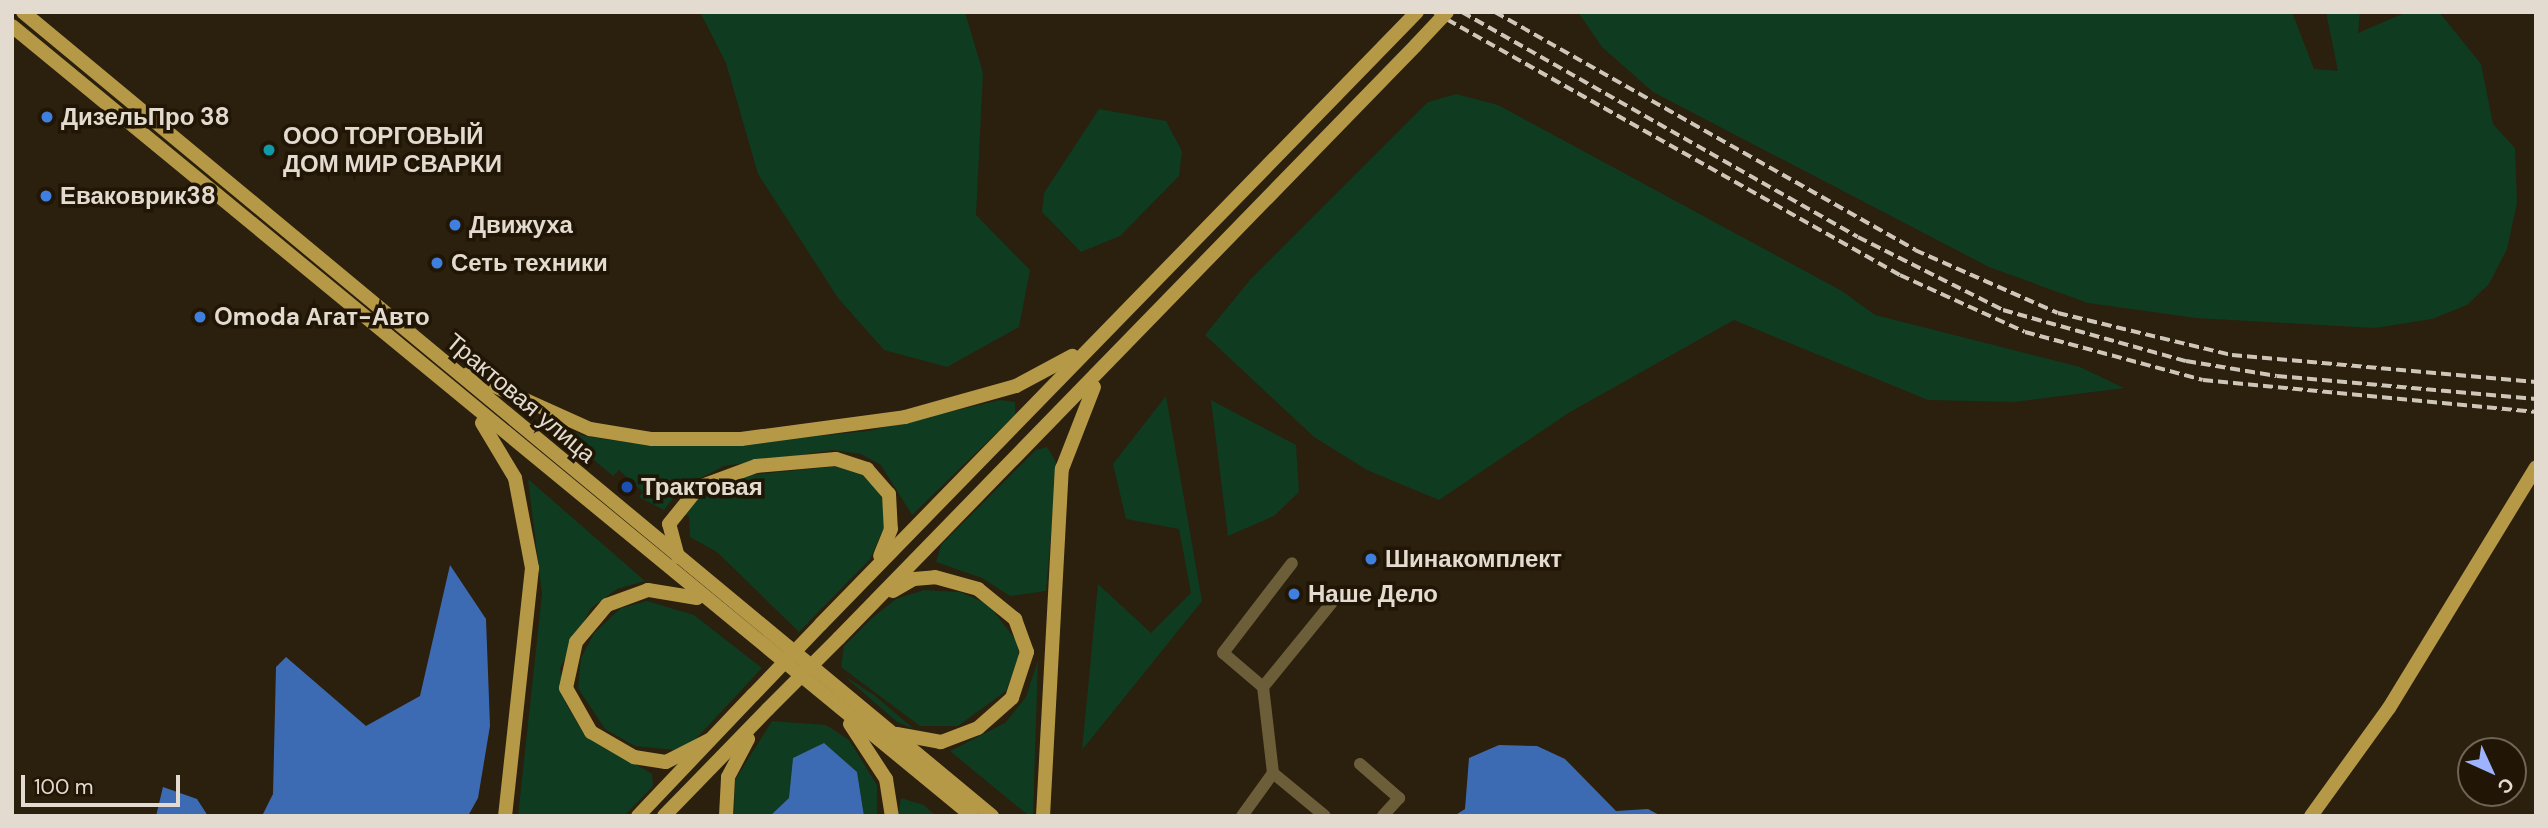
<!DOCTYPE html>
<meta charset="utf-8">
<style>
body{margin:0}
#map{position:relative;width:2548px;height:828px;overflow:hidden;background:#2b1f0d;font-family:"DM Sans",sans-serif}
div>[style]{position:absolute}
[style*='--x']{left:calc(var(--x)*1px);top:calc(var(--y)*1px);width:calc(var(--w)*1px);rotate:calc(var(--a)*1deg)}
.green>*{inset:0;background:#0f3b21}
.water>*{inset:0;background:#3d6bb3}
.minor>*{height:12px;margin:-6px;padding:0 6px;transform-origin:6px;border-radius:6px;background:#6b5e39}
.major>*{height:14px;margin:-7px;padding:0 7px;transform-origin:7px;border-radius:7px;background:#b59947}
.rail>*{height:3.5px;margin-top:-1.75px;transform-origin:0;background:repeating-linear-gradient(90deg,#cfc6ba 0 10px,transparent 0 15px)}
.major-bridge>*{height:14px;margin:-7px;padding:0 7px;transform-origin:7px;border-radius:7px;background:#b59947}
.dots>*{width:19px;height:19px;translate:-50% -50%;box-sizing:border-box;border:4px solid #211605;border-radius:50%}
span{translate:-50% -50%;white-space:nowrap;text-align:center;line-height:1.15;-webkit-text-stroke:7px #211605;paint-order:stroke}
.poi-label{font-size:24px;color:#e4dbd0;font-weight:700}
.left{translate:0 -50%;text-align:left}
.street-label{font-size:24px;color:#e4dbd0}
.frame{position:absolute;inset:0;border:14px solid #e4dbd0;pointer-events:none}
.north{position:absolute;left:2457px;top:737px;width:70px;height:70px;box-sizing:border-box;background:#211605;border:2px solid #6f6556;border-radius:50%;rotate:135deg;font-size:19px;font-weight:700;line-height:28px;text-align:center;color:#e4dbd0}
.north::after{content:'';display:block;margin:auto;width:24px;height:32px;background:#9eb3fd;clip-path:polygon(50% 0,100% 100%,50% 72%,0 100%)}
.scale{position:absolute;left:21px;top:775px;width:159px;height:32px;box-sizing:border-box;border:4px solid #e4dbd0;border-top:0;padding-left:9px;font-size:21px;line-height:24px;white-space:nowrap;color:#e4dbd0;-webkit-text-stroke:5px #211605;paint-order:stroke}
</style>
<div id="map">
<div class="green">
<div style="clip-path:polygon(700px 12px,965px 12px,983px 73px,976px 215px,1030px 270px,1019px 327px,947px 367px,884px 350px,838px 298px,758px 174px,726px 63px)"></div>
<div style="clip-path:polygon(1578px 12px,2292px 12px,2314px 69px,2338px 71px,2326px 12px,2360px 12px,2358px 33px,2407px 12px,2439px 12px,2481px 64px,2493px 124px,2515px 148px,2517px 203px,2507px 249px,2489px 284px,2467px 305px,2432px 319px,2375px 328px,2196px 318px,2088px 303px,1989px 267px,1653px 92px,1602px 47px)"></div>
<div style="clip-path:polygon(1456px 94px,1498px 105px,1842px 291px,1875px 315px,2080px 367px,2124px 388px,2014px 402px,1928px 400px,1734px 320px,1570px 412px,1439px 500px,1367px 470px,1314px 437px,1205px 335px,1250px 280px,1428px 102px)"></div>
<div style="clip-path:polygon(1099px 109px,1166px 121px,1182px 151px,1179px 176px,1120px 236px,1081px 252px,1042px 212px,1044px 193px)"></div>
<div style="clip-path:polygon(1166px 396px,1202px 601px,1082px 750px,1098px 584px,1151px 633px,1191px 593px,1179px 529px,1126px 519px,1113px 464px)"></div>
<div style="clip-path:polygon(1000px 400px,1015px 402px,1015px 415px,912px 515px,881px 465px,861px 454px,833px 450px,724px 466px,681px 488px,664px 510px,639px 497px,643px 492px,619px 470px,613px 476px,548px 421px,584px 436px,632px 443px,745px 443px,868px 431px)"></div>
<div style="clip-path:polygon(1211px 400px,1296px 445px,1299px 492px,1274px 516px,1228px 536px)"></div>
<div style="clip-path:polygon(1047px 447px,1057px 464px,1046px 591px,1010px 596px,982px 578px,936px 562px,941px 545px,1036px 450px)"></div>
<div style="clip-path:polygon(840px 466px,859px 469px,881px 494px,886px 523px,870px 559px,799px 632px,717px 552px,690px 537px,689px 516px,683px 514px,707px 491px,749px 475px)"></div>
<div style="clip-path:polygon(528px 479px,645px 581px,617px 589px,591px 608px,560px 668px,565px 702px,582px 731px,652px 774px,653px 786px,624px 816px,518px 816px,542px 594px)"></div>
<div style="clip-path:polygon(924px 590px,960px 592px,988px 604px,1016px 640px,1019px 656px,1006px 691px,958px 726px,920px 726px,841px 667px,844px 646px,872px 618px,896px 599px)"></div>
<div style="clip-path:polygon(647px 601px,694px 615px,762px 668px,693px 742px,674px 750px,635px 746px,605px 729px,578px 688px,581px 658px,594px 633px,621px 608px)"></div>
<div style="clip-path:polygon(1038px 660px,1033px 816px,1029px 816px,950px 751px,1005px 723px,1026px 697px)"></div>
<div style="clip-path:polygon(843px 675px,874px 695px,914px 729px,897px 722px)"></div>
<div style="clip-path:polygon(772px 721px,826px 725px,849px 740px,877px 785px,877px 816px,864px 816px,857px 772px,824px 744px,793px 758px,789px 798px,770px 816px,734px 816px,735px 780px)"></div>
<div style="clip-path:polygon(901px 798px,924px 805px,936px 816px,898px 816px)"></div>
</div>
<div class="water">
<div style="clip-path:polygon(450px 565px,486px 619px,490px 726px,478px 798px,468px 816px,262px 816px,273px 794px,276px 667px,286px 657px,366px 726px,420px 696px)"></div>
<div style="clip-path:polygon(824px 743px,857px 772px,864px 816px,770px 816px,789px 798px,793px 758px)"></div>
<div style="clip-path:polygon(1499px 745px,1537px 746px,1565px 759px,1616px 811px,1648px 809px,1661px 816px,1454px 816px,1465px 809px,1469px 758px)"></div>
<div style="clip-path:polygon(163px 787px,197px 799px,208px 816px,156px 816px)"></div>
</div>
<div class="minor">
<div style="--x:1263;--y:687;--w:112;--a:-50.8"></div>
<div style="--x:1360;--y:764;--w:52;--a:41.1"></div>
<div style="--x:1399;--y:798;--w:24;--a:132"></div>
<div style="--x:1273;--y:773;--w:67;--a:39.6"></div>
<div style="--x:1242;--y:816;--w:53;--a:-54.2"></div>
<div style="--x:1273;--y:773;--w:87;--a:-96.6"></div>
<div style="--x:1263;--y:687;--w:52;--a:-139.6"></div>
<div style="--x:1223;--y:653;--w:113;--a:-52.5"></div>
</div>
<div class="major">
<div style="--x:23;--y:12;--w:1259;--a:39.68"></div>
<div style="--x:12;--y:26;--w:1243;--a:39.45"></div>
<div style="--x:468;--y:374;--w:134;--a:24.3"></div>
<div style="--x:590;--y:429;--w:63;--a:9.2"></div>
<div style="--x:652;--y:439;--w:89;--a:0"></div>
<div style="--x:741;--y:439;--w:165;--a:-7.6"></div>
<div style="--x:905;--y:417;--w:115;--a:-15.6"></div>
<div style="--x:1016;--y:386;--w:64;--a:-28.2"></div>
<div style="--x:482;--y:423;--w:64;--a:59"></div>
<div style="--x:515;--y:478;--w:92;--a:79.3"></div>
<div style="--x:532;--y:568;--w:249;--a:96.2"></div>
<div style="--x:678;--y:557;--w:34;--a:-105"></div>
<div style="--x:669;--y:524;--w:48;--a:-51"></div>
<div style="--x:699;--y:487;--w:61;--a:-20.2"></div>
<div style="--x:756;--y:466;--w:80;--a:-5"></div>
<div style="--x:836;--y:459;--w:33;--a:18"></div>
<div style="--x:867;--y:469;--w:33;--a:49"></div>
<div style="--x:889;--y:494;--w:35;--a:87"></div>
<div style="--x:891;--y:529;--w:29;--a:112"></div>
<div style="--x:893;--y:591;--w:24;--a:-30"></div>
<div style="--x:914;--y:579;--w:21;--a:-5"></div>
<div style="--x:935;--y:577;--w:45;--a:15.6"></div>
<div style="--x:978;--y:589;--w:48;--a:39"></div>
<div style="--x:1015;--y:619;--w:35;--a:70"></div>
<div style="--x:1027;--y:652;--w:48;--a:108.1"></div>
<div style="--x:1012;--y:698;--w:45;--a:138.6"></div>
<div style="--x:978;--y:728;--w:40;--a:159"></div>
<div style="--x:941;--y:742;--w:45;--a:-169.7"></div>
<div style="--x:697;--y:598;--w:50;--a:-170.7"></div>
<div style="--x:648;--y:590;--w:44;--a:159.9"></div>
<div style="--x:607;--y:605;--w:48;--a:130"></div>
<div style="--x:576;--y:642;--w:47;--a:102.3"></div>
<div style="--x:566;--y:688;--w:51;--a:60.4"></div>
<div style="--x:591;--y:732;--w:50;--a:30.2"></div>
<div style="--x:634;--y:757;--w:32;--a:9"></div>
<div style="--x:666;--y:762;--w:48;--a:-27.1"></div>
<div style="--x:821;--y:624;--w:854;--a:-45.76"></div>
<div style="--x:839;--y:638;--w:827;--a:-45.78"></div>
<div style="--x:850;--y:724;--w:66;--a:56.8"></div>
<div style="--x:886;--y:779;--w:37;--a:81"></div>
<div style="--x:638;--y:816;--w:167;--a:-46.5"></div>
<div style="--x:664;--y:816;--w:149;--a:-45.8"></div>
<div style="--x:726;--y:816;--w:39;--a:-87"></div>
<div style="--x:728;--y:777;--w:43;--a:-62.2"></div>
<div style="--x:1043;--y:816;--w:348;--a:-86.9"></div>
<div style="--x:1062;--y:469;--w:88;--a:-68.7"></div>
<div style="--x:2311;--y:816;--w:133;--a:-54.2"></div>
<div style="--x:2389;--y:708;--w:282;--a:-58.6"></div>
</div>
<div class="rail">
<div style="--x:1434;--y:12;--w:535;--a:29.44"></div>
<div style="--x:1900;--y:275;--w:137;--a:24.5"></div>
<div style="--x:2025;--y:332;--w:184;--a:15.1"></div>
<div style="--x:2203;--y:380;--w:335;--a:5.5"></div>
<div style="--x:1462;--y:12;--w:455;--a:29.6"></div>
<div style="--x:1858;--y:237;--w:162;--a:26.7"></div>
<div style="--x:2003;--y:310;--w:190;--a:15.6"></div>
<div style="--x:2186;--y:361;--w:92;--a:9.4"></div>
<div style="--x:2277;--y:376;--w:260;--a:5.1"></div>
<div style="--x:1495;--y:12;--w:483;--a:29.5"></div>
<div style="--x:1915;--y:250;--w:156;--a:23.8"></div>
<div style="--x:2058;--y:313;--w:179;--a:13.6"></div>
<div style="--x:2232;--y:355;--w:305;--a:5.1"></div>
</div>
<div class="major-bridge">
<div style="--x:1416;--y:45;--w:45;--a:-46.8"></div>
<div style="--x:753;--y:695;--w:98;--a:-46.2"></div>
<div style="--x:768;--y:709;--w:100;--a:-45"></div>
</div>
<div class="dots">
<div style="left:47px;top:117px;background:#3f7fe0"></div>
<div style="left:269px;top:150px;background:#0f9aa8"></div>
<div style="left:46px;top:196px;background:#3f7fe0"></div>
<div style="left:455px;top:225px;background:#3f7fe0"></div>
<div style="left:437px;top:263px;background:#3f7fe0"></div>
<div style="left:200px;top:317px;background:#3f7fe0"></div>
<div style="left:627px;top:487px;background:#1a4fb4"></div>
<div style="left:1371px;top:559px;background:#3f7fe0"></div>
<div style="left:1294px;top:594px;background:#3f7fe0"></div>
</div>
<div class="poi-label">
<span class="left" style="left:61px;top:117px">ДизельПро 38</span>
<span class="left" style="left:283px;top:150px">ООО ТОРГОВЫЙ<br>ДОМ МИР СВАРКИ</span>
<span class="left" style="left:60px;top:196px">Еваковрик38</span>
<span class="left" style="left:469px;top:225px">Движуха</span>
<span class="left" style="left:451px;top:263px">Сеть техники</span>
<span class="left" style="left:214px;top:317px">Omoda Агат-Авто</span>
<span class="left" style="left:641px;top:487px">Трактовая</span>
<span class="left" style="left:1385px;top:559px">Шинакомплект</span>
<span class="left" style="left:1308px;top:594px">Наше Дело</span>
</div>
<div class="street-label">
<span style="left:521px;top:398px;rotate:40deg">Трактовая улица</span>
</div>
<div class="frame"></div>
<div class="north">С</div>
<div class="scale">100 m</div>
</div>
